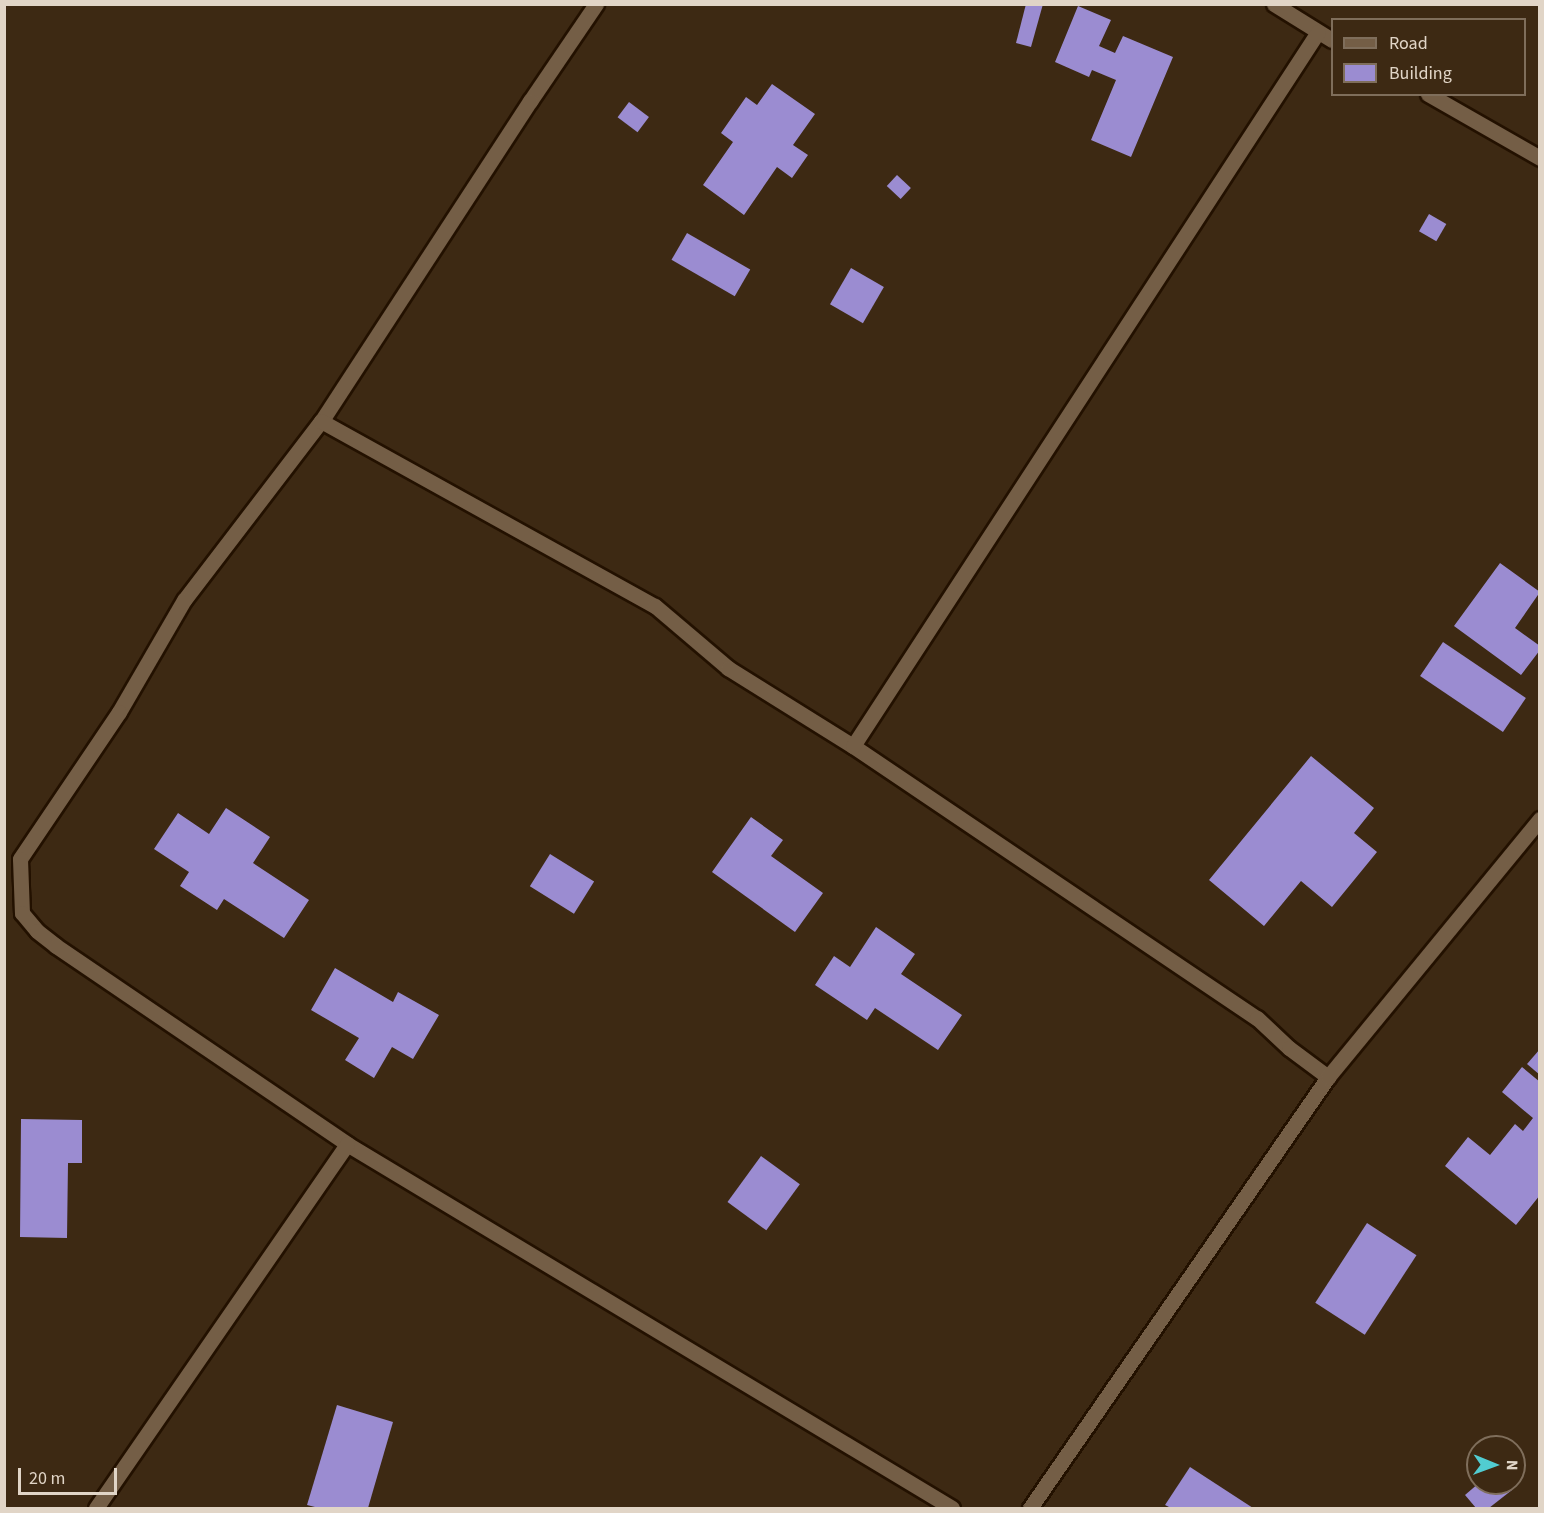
<!DOCTYPE html>
<style>
body{margin:0}
#map{position:relative;width:1544px;height:1513px;overflow:hidden;background:#3d2913;font-family:"Source Sans 3",sans-serif}
div>[style]{position:absolute}
[style*='--x']{left:calc(var(--x)*1px);top:calc(var(--y)*1px);width:calc(var(--w)*1px);rotate:calc(var(--a)*1deg)}
.building>*{inset:0;background:#9b8cd1;transform-origin:0 0}
.roads{filter:drop-shadow(2px 0 #231100) drop-shadow(-2px 0 #231100) drop-shadow(0 2px #231100) drop-shadow(0 -2px #231100)}
.minor>*{height:15px;margin:-7.5px;padding:0 7.5px;transform-origin:7.5px;border-radius:7.5px;background:#745e46}
span{translate:-50% -50%;white-space:nowrap;text-align:center;line-height:1.15;-webkit-text-stroke:6px #3d2913;paint-order:stroke}
.frame{position:absolute;inset:0;border:6px solid #e1d5c7;pointer-events:none}
.legend{position:absolute;left:1331px;top:18px;width:195px;height:78px;box-sizing:border-box;background:#3d2913;border:2px solid #7f6e5b;margin:0;padding:8px 10px;list-style:none;font-size:18px;color:#e1d5c7}
.legend li{display:flex;align-items:center;gap:12px;height:30px}
.legend b{width:30px;border:2px solid #7f6e5b}
.north{position:absolute;left:1466px;top:1435px;width:60px;height:60px;box-sizing:border-box;background:#3d2913;border:2px solid #7f6e5b;border-radius:50%;rotate:91deg;font-size:16px;font-weight:700;line-height:24px;text-align:center;color:#e1d5c7}
.north::after{content:'';display:block;margin:auto;width:21px;height:27px;background:#51ccd1;clip-path:polygon(50% 0,100% 100%,50% 72%,0 100%)}
.scale{position:absolute;left:18px;top:1468px;width:99px;height:27px;box-sizing:border-box;border:3px solid #e1d5c7;border-top:0;padding-left:8px;font-size:18px;line-height:21px;white-space:nowrap;color:#e1d5c7;-webkit-text-stroke:4px #3d2913;paint-order:stroke}
</style>
<div id="map">
<div class="building">
<div style="clip-path:polygon(1026px 4px,1043px 4px,1031px 47px,1016px 43px)"></div>
<div style="clip-path:polygon(1078px 6px,1111px 20px,1099px 46px,1115px 53px,1123px 36px,1173px 57px,1131px 157px,1091px 140px,1116px 80px,1092px 70px,1089px 77px,1055px 62px)"></div>
<div style="clip-path:polygon(772px 84px,815px 114px,793px 145px,808px 155px,792px 178px,777px 167px,744px 215px,703px 185px,733px 142px,721px 133px,746px 97px,757px 105px)"></div>
<div style="left:629px;top:102px;width:25px;height:19px;rotate:37deg"></div>
<div style="left:897px;top:175px;width:19px;height:15px;rotate:43deg"></div>
<div style="left:1429px;top:214px;width:20px;height:20px;rotate:30deg"></div>
<div style="left:687px;top:233px;width:73px;height:31px;rotate:30deg"></div>
<div style="left:851px;top:268px;width:38px;height:42px;rotate:30deg"></div>
<div style="clip-path:polygon(1500px 563px,1540px 592px,1515px 628px,1540px 646px,1540px 650px,1521px 675px,1454px 626px)"></div>
<div style="left:1443px;top:642px;width:100px;height:41px;rotate:34deg"></div>
<div style="clip-path:polygon(1311px 756px,1374px 808px,1354px 833px,1377px 852px,1332px 907px,1301px 881px,1264px 926px,1209px 880px)"></div>
<div style="clip-path:polygon(226px 808px,270px 837px,253px 863px,309px 900px,284px 938px,224px 899px,217px 910px,180px 886px,189px 872px,154px 849px,178px 813px,209px 834px)"></div>
<div style="clip-path:polygon(751px 817px,783px 840px,771px 856px,823px 893px,795px 932px,712px 872px)"></div>
<div style="left:550px;top:854px;width:52px;height:38px;rotate:32deg"></div>
<div style="clip-path:polygon(876px 927px,915px 954px,901px 974px,962px 1015px,938px 1050px,875px 1008px,867px 1020px,815px 985px,834px 956px,850px 967px)"></div>
<div style="clip-path:polygon(335px 968px,393px 1002px,398px 992px,439px 1015px,413px 1059px,392px 1047px,374px 1078px,345px 1060px,359px 1038px,311px 1010px)"></div>
<div style="clip-path:polygon(1540px 1049px,1540px 1075px,1527px 1064px)"></div>
<div style="clip-path:polygon(1522px 1067px,1540px 1082px,1540px 1195px,1516px 1225px,1445px 1166px,1468px 1137px,1490px 1155px,1515px 1124px,1523px 1131px,1533px 1118px,1502px 1092px)"></div>
<div style="clip-path:polygon(21px 1119px,82px 1120px,82px 1163px,68px 1163px,67px 1238px,20px 1237px)"></div>
<div style="left:761px;top:1156px;width:48px;height:57px;rotate:36deg"></div>
<div style="left:1367px;top:1223px;width:59px;height:95px;rotate:33deg"></div>
<div style="clip-path:polygon(337px 1405px,393px 1422px,368px 1508px,319px 1508px,307px 1505px)"></div>
<div style="clip-path:polygon(1190px 1467px,1253px 1508px,1171px 1508px,1165px 1505px)"></div>
<div style="clip-path:polygon(1479px 1483px,1506px 1483px,1512px 1490px,1489px 1508px,1476px 1508px,1465px 1495px)"></div>
</div>
<div class="roads">
<div class="minor">
<div style="--x:596;--y:4;--w:117;--a:124.2"></div>
<div style="--x:530;--y:101;--w:382;--a:123.1"></div>
<div style="--x:321;--y:421;--w:225;--a:127.4"></div>
<div style="--x:184;--y:600;--w:129;--a:120.1"></div>
<div style="--x:119;--y:712;--w:177;--a:124"></div>
<div style="--x:20;--y:859;--w:54;--a:87.9"></div>
<div style="--x:22;--y:913;--w:23;--a:50"></div>
<div style="--x:37;--y:931;--w:24;--a:38"></div>
<div style="--x:56;--y:946;--w:352;--a:34.2"></div>
<div style="--x:347;--y:1144;--w:706;--a:31.03"></div>
<div style="--x:1274;--y:4;--w:68;--a:31.8"></div>
<div style="--x:1428;--y:94;--w:129;--a:29.7"></div>
<div style="--x:321;--y:421;--w:382;--a:29"></div>
<div style="--x:655;--y:606;--w:96;--a:40.3"></div>
<div style="--x:728;--y:668;--w:147;--a:32"></div>
<div style="--x:853;--y:746;--w:487;--a:34"></div>
<div style="--x:1257;--y:1018;--w:44;--a:43.2"></div>
<div style="--x:1289;--y:1048;--w:49;--a:36.6"></div>
<div style="--x:853;--y:746;--w:852;--a:-56.93"></div>
<div style="--x:96;--y:1508;--w:442;--a:-55.4"></div>
<div style="--x:1030;--y:1508;--w:524;--a:-55.34"></div>
<div style="--x:1328;--y:1077;--w:334;--a:-50.6"></div>
</div>
</div>
<div class="frame"></div>
<ul class="legend">
<li><b style="height:8px;background:#745e46"></b>Road</li>
<li><b style="height:16px;background:#9b8cd1"></b>Building</li>
</ul>
<div class="north">N</div>
<div class="scale">20 m</div>
</div>
